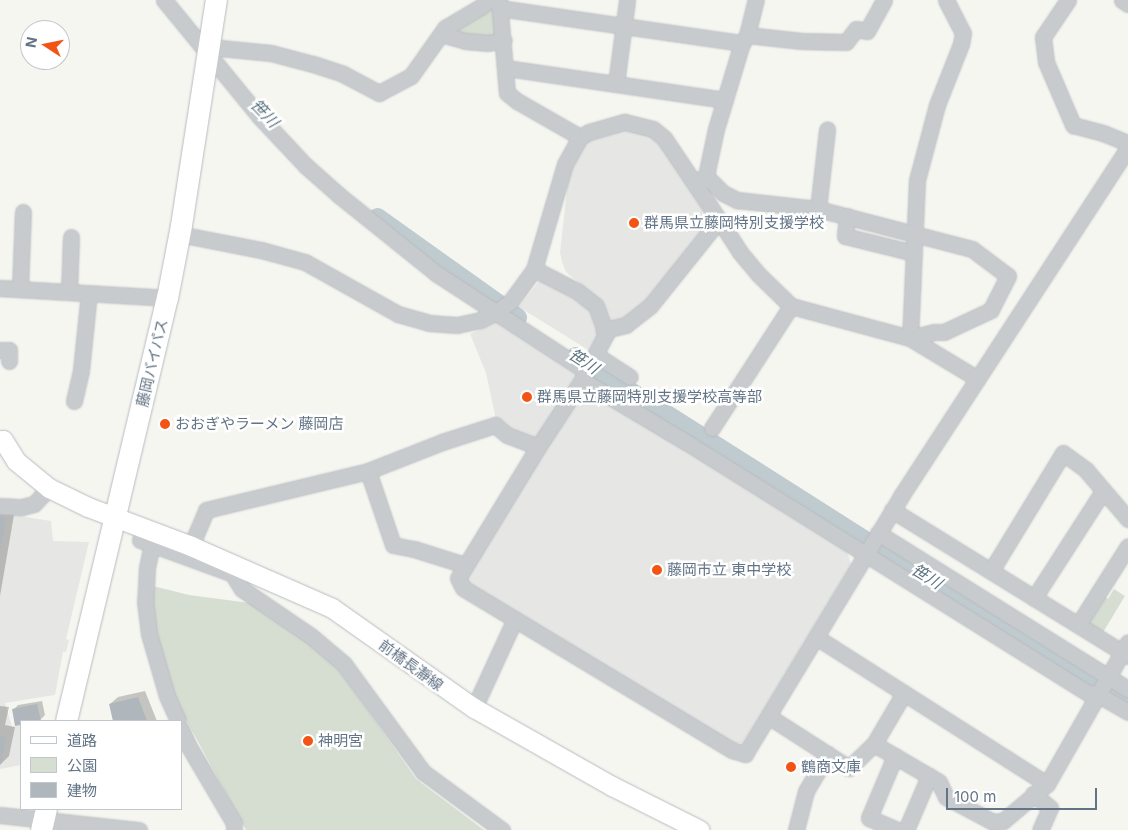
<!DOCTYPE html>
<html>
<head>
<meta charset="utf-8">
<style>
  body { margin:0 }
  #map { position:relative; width:1128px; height:830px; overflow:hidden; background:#f6f6f1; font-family:Inter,"Noto Sans JP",sans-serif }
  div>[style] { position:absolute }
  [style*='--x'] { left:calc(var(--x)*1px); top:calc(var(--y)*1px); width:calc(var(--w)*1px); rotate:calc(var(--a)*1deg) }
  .built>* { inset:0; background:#e6e7e5 }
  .green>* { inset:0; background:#d6ded2 }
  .shadow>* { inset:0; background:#0003 }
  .river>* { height:19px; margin:-9.5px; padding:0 9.5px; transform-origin:9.5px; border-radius:9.5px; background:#c0cbd0 }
  .building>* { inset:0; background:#afb7bc }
  .roads { filter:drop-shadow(0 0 1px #b8bcc0) drop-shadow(0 0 1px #b8bcc0) }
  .minor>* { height:15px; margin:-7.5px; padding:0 7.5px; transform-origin:7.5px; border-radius:7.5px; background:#c8cbce }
  .major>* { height:19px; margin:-9.5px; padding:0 9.5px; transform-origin:9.5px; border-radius:9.5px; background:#fff }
  .highway>* { height:21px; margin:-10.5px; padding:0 10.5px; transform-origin:10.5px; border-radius:10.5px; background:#fff }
  .dots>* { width:14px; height:14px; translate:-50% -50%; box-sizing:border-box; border:2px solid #fff; border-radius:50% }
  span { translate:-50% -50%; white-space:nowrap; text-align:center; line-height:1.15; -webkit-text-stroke:5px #fff; paint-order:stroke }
  .poi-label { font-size:15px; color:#627485 }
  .left { translate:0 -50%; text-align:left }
  .street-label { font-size:15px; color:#627485 }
  .water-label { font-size:16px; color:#5e7783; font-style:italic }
  .legend { position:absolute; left:20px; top:720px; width:162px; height:90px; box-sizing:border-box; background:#fff; border:1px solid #c0c7ce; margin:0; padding:6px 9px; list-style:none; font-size:15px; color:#627485 }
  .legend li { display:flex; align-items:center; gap:10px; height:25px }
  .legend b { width:25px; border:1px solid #c0c7ce }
  .north { position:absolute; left:20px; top:20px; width:50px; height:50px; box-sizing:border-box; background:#fff; border:1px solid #c0c7ce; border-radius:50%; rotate:281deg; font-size:14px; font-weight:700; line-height:20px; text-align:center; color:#627485 }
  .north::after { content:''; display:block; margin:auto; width:18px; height:22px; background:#f25415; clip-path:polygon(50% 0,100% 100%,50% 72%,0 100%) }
  .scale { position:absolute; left:946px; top:788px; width:151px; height:22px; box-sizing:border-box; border:2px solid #627485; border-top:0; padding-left:6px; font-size:15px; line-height:18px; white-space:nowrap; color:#627485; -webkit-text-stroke:4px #fff; paint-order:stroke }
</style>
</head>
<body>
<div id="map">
  <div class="built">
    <i style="clip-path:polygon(626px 125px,658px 139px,706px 214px,703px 232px,648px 302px,626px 318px,608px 322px,596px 297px,566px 272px,562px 262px,560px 252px,569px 172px,587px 136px)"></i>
    <i style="clip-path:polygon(543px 279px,587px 304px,600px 337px,593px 353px,519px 307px,539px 281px)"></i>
    <i style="clip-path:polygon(500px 320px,579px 371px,536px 441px,509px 430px,496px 420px,486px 373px,470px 334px)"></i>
    <i style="clip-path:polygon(589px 388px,847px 551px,851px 564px,742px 743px,729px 743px,466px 583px,463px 576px,580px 389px)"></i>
    <i style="clip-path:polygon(0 513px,51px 521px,53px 541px,89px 542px,66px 639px,69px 640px,66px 652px,63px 652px,55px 695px,5px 703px,12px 727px,21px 725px,21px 765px,0 769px)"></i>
  </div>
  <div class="green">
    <i style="clip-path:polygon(492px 1px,498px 37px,484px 38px,447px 31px)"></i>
    <i style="clip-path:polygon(149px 585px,189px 595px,250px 603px,310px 640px,338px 668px,416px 779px,484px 830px,246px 830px,169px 688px,154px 643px)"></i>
    <i style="clip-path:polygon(1114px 589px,1125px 596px,1102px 634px,1088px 626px,1088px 617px,1102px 595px,1108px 599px)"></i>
  </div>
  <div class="shadow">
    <i style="clip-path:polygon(0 506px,15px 509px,0 596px)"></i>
    <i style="clip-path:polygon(145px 691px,157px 721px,114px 721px,110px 704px,118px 697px)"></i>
    <i style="clip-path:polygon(42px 701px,45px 715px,40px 720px,21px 721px,16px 724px,13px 710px,18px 705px)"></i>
    <i style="clip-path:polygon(0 706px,9px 707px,5px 725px,15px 727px,9px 756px,0 765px)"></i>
  </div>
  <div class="river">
    <i style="--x:377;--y:217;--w:172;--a:35.5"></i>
    <i style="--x:575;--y:356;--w:368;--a:32.4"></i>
    <i style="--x:886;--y:553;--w:283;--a:31.3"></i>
  </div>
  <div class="building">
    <i style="clip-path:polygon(0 517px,6px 518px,1px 548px,0 548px)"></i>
    <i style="clip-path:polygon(138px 697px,147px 721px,113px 721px,109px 704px)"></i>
    <i style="clip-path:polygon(37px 704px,41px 721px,21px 721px,21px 725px,15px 726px,12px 709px)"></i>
    <i style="clip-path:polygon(0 735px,6px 736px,1px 763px,0 763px)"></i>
  </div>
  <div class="roads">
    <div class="minor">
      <i style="--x:164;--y:0;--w:150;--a:50.7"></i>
      <i style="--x:259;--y:116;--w:69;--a:46.8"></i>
      <i style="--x:306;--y:166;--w:45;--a:41.4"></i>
      <i style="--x:340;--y:196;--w:124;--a:38.8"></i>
      <i style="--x:437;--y:274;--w:178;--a:33.1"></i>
      <i style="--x:499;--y:0;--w:93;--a:85.1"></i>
      <i style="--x:507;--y:93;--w:13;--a:39"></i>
      <i style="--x:517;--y:101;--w:73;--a:29.7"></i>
      <i style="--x:580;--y:137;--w:31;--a:119"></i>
      <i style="--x:565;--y:164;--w:109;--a:106.4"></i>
      <i style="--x:534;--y:269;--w:48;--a:27.1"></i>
      <i style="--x:577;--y:291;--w:24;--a:38"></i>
      <i style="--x:596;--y:306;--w:30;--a:70"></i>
      <i style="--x:606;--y:334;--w:52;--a:117.6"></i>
      <i style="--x:582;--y:380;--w:80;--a:123.3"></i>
      <i style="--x:538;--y:447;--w:153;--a:121.4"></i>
      <i style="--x:458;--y:578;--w:11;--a:63"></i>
      <i style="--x:463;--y:588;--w:314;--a:31.1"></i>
      <i style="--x:732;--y:750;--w:14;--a:17"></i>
      <i style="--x:745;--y:754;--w:301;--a:-58.8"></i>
      <i style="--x:901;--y:496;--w:415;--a:-56.9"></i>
      <i style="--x:946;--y:0;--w:37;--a:63"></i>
      <i style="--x:963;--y:33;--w:11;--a:100"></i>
      <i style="--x:961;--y:44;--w:66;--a:111.5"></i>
      <i style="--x:937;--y:105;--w:78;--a:104.9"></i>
      <i style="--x:917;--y:180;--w:158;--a:92.5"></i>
      <i style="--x:910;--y:338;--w:79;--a:31.1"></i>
      <i style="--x:1068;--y:0;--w:45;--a:124"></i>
      <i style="--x:1043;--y:37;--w:25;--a:83"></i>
      <i style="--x:1046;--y:62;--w:69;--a:66.8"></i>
      <i style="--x:1073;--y:125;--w:31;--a:15"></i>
      <i style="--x:1103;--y:133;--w:27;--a:22"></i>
      <i style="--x:1122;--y:0;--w:7;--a:34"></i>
      <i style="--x:499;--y:8;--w:246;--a:8.2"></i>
      <i style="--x:441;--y:34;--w:25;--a:16"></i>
      <i style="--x:465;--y:41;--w:23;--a:5"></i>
      <i style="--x:488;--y:43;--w:16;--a:-11"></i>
      <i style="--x:747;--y:35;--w:55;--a:6.2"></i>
      <i style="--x:802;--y:41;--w:44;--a:1.3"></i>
      <i style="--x:846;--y:42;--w:16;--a:-52"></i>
      <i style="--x:856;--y:29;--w:11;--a:10"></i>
      <i style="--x:867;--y:31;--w:35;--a:-61"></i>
      <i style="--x:210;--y:47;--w:61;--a:5.6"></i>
      <i style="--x:271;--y:53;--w:43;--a:14.7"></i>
      <i style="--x:313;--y:64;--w:32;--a:18"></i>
      <i style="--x:343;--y:74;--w:41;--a:27.8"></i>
      <i style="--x:379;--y:93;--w:36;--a:-28"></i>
      <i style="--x:411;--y:76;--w:59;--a:-54.7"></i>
      <i style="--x:445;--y:28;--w:43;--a:-30.7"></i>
      <i style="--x:482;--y:6;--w:8;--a:-45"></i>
      <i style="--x:506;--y:68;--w:221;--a:8.3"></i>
      <i style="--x:616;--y:84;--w:85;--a:-82.5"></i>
      <i style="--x:580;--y:137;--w:10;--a:-29"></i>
      <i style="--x:589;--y:132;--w:37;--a:-16"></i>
      <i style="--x:625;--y:122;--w:29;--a:14"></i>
      <i style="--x:653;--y:129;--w:14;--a:39"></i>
      <i style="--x:664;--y:138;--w:99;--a:56.1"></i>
      <i style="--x:719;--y:220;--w:110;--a:128.7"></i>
      <i style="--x:650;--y:306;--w:31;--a:142"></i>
      <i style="--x:626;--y:325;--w:23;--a:167"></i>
      <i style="--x:706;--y:176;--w:24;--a:45"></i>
      <i style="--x:723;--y:193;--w:16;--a:27"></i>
      <i style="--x:737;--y:200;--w:81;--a:6.3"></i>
      <i style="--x:818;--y:209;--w:159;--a:14.6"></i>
      <i style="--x:972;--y:249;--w:45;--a:36.9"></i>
      <i style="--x:1008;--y:276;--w:38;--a:117"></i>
      <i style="--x:991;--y:310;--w:52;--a:154.9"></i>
      <i style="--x:944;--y:332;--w:10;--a:180"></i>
      <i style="--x:934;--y:332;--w:25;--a:166"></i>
      <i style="--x:910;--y:338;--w:123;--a:-164.9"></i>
      <i style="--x:791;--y:306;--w:45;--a:-135.9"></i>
      <i style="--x:759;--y:275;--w:30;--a:-130"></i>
      <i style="--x:740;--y:252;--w:38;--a:-123"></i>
      <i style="--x:698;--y:181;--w:9;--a:-32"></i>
      <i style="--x:706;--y:176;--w:48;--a:-78"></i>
      <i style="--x:716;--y:129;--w:90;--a:-73.2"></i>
      <i style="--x:742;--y:43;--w:9;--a:-58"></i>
      <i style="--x:747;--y:35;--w:36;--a:-76"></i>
      <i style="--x:818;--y:209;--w:80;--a:-83.5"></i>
      <i style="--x:847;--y:216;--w:20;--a:96"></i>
      <i style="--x:845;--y:236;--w:71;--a:13.8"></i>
      <i style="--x:179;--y:234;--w:84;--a:11"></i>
      <i style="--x:261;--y:250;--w:46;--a:15.3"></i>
      <i style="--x:305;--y:262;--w:107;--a:29.2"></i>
      <i style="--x:398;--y:314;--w:32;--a:16"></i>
      <i style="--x:429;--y:323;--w:28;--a:4"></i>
      <i style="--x:457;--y:325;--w:24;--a:-12"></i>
      <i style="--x:480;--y:320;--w:17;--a:-25"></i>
      <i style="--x:495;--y:313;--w:20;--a:-37"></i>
      <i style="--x:511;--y:301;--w:39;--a:-54"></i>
      <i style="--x:0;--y:288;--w:167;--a:3.4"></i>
      <i style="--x:20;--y:289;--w:77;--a:-87.8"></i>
      <i style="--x:69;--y:292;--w:55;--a:-87.9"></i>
      <i style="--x:0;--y:350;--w:9;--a:0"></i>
      <i style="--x:9;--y:350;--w:11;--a:90"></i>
      <i style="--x:596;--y:355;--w:40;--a:32.9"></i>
      <i style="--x:582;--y:380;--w:121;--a:30.8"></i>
      <i style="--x:686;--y:442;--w:474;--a:32"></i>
      <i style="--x:1088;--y:693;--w:9;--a:6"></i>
      <i style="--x:1097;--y:694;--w:36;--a:30"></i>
      <i style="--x:74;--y:401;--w:32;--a:-77"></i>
      <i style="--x:81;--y:370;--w:77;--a:-84.1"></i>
      <i style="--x:712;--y:428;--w:145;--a:-57.1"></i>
      <i style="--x:368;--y:471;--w:78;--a:71.3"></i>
      <i style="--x:393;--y:545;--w:21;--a:11"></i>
      <i style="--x:414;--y:549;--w:53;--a:17.4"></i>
      <i style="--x:0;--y:506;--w:22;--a:3"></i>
      <i style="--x:22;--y:507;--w:12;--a:-14"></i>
      <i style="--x:34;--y:504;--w:22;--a:-47"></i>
      <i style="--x:892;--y:510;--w:278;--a:31.7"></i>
      <i style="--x:878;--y:533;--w:295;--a:32"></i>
      <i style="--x:140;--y:540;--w:102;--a:20"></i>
      <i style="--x:152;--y:544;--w:25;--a:102"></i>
      <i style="--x:147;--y:568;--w:33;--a:93"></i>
      <i style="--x:145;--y:601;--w:33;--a:83"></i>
      <i style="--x:149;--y:634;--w:65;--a:73.8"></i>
      <i style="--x:167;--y:696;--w:27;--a:66"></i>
      <i style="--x:191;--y:546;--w:39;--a:-67"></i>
      <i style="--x:206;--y:510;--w:167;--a:-13.5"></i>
      <i style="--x:368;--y:471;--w:79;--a:-21.4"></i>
      <i style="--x:442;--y:442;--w:56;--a:-17.8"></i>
      <i style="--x:495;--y:425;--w:16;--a:40"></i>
      <i style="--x:507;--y:435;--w:33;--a:21"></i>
      <i style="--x:237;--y:566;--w:12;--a:99"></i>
      <i style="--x:235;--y:578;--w:13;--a:58"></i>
      <i style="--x:242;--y:589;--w:83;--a:34.3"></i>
      <i style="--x:311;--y:636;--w:43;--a:40.3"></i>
      <i style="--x:344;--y:664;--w:134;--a:53.8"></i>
      <i style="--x:423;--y:772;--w:98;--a:36.3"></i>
      <i style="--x:991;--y:571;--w:138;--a:-58.6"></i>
      <i style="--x:1063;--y:453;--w:29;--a:36"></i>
      <i style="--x:1086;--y:470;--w:65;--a:49.4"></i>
      <i style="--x:1034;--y:598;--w:127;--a:-57.2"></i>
      <i style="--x:1078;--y:625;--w:93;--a:-57.7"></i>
      <i style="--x:816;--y:637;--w:274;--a:32.5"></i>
      <i style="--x:474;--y:708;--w:98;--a:-65.3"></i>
      <i style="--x:768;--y:716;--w:96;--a:32.7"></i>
      <i style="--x:849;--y:768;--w:35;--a:-44"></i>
      <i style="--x:874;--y:744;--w:75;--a:30.3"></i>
      <i style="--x:939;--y:782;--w:17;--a:65"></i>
      <i style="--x:946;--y:797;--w:53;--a:28"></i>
      <i style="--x:993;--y:822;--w:10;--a:-6"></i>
      <i style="--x:1003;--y:821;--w:57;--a:-40.1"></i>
      <i style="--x:1047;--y:784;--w:163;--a:-60.3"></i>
      <i style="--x:181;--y:729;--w:17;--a:66"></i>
      <i style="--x:188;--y:745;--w:91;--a:59.5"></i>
      <i style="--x:234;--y:823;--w:7;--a:90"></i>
      <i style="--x:874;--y:744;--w:59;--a:-59.5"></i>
      <i style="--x:895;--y:756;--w:67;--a:112.8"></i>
      <i style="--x:869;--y:818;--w:30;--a:23"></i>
      <i style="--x:1033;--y:794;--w:22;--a:39"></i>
      <i style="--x:1050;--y:808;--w:24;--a:114"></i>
      <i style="--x:0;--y:815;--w:140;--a:6.2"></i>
      <i style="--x:796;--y:830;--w:40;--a:-75.6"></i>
      <i style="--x:806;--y:791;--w:43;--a:-59.3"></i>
      <i style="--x:906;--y:830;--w:59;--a:-66.9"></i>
    </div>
    <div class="major">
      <i style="--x:0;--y:441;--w:3;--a:-18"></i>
      <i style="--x:3;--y:440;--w:25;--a:58"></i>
      <i style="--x:16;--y:461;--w:43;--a:39.3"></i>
      <i style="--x:49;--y:488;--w:43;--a:26"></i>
      <i style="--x:88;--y:507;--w:110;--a:20.7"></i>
      <i style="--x:191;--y:546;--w:154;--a:23.7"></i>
      <i style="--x:332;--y:608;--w:174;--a:35.2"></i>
      <i style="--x:474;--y:708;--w:159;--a:29.5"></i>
      <i style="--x:612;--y:786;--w:98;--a:26.6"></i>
    </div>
    <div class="highway">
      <i style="--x:66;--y:721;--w:435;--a:-76.6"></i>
      <i style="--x:167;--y:298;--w:74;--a:-79.1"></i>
      <i style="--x:181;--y:225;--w:228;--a:-81.2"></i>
      <i style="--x:41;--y:830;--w:22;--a:-77"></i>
    </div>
  </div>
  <div class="dots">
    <i style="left:634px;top:223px;background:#f25415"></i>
    <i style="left:527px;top:397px;background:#f25415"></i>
    <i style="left:165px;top:424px;background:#f25415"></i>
    <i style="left:657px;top:570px;background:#f25415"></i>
    <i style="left:308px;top:741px;background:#f25415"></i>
    <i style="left:791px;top:767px;background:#f25415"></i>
  </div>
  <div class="poi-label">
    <span class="left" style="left:644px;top:223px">群馬県立藤岡特別支援学校</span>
    <span class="left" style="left:537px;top:397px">群馬県立藤岡特別支援学校高等部</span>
    <span class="left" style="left:175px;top:424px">おおぎやラーメン 藤岡店</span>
    <span class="left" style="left:667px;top:570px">藤岡市立 東中学校</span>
    <span class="left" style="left:318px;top:741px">神明宮</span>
    <span class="left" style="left:801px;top:767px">鶴商文庫</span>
  </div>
  <div class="street-label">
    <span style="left:152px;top:363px;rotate:-77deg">藤岡バイパス</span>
    <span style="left:411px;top:665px;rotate:36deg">前橋長瀞線</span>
  </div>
  <div class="water-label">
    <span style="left:265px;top:113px;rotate:46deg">笹川</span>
    <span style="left:584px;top:361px;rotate:33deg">笹川</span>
    <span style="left:927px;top:576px;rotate:32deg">笹川</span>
  </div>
  <ul class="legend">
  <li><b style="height:6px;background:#fff"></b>道路</li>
  <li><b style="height:14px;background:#d6ded2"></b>公園</li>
  <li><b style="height:14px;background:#afb7bc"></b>建物</li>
  </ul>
  <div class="north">N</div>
  <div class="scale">100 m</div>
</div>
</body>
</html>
